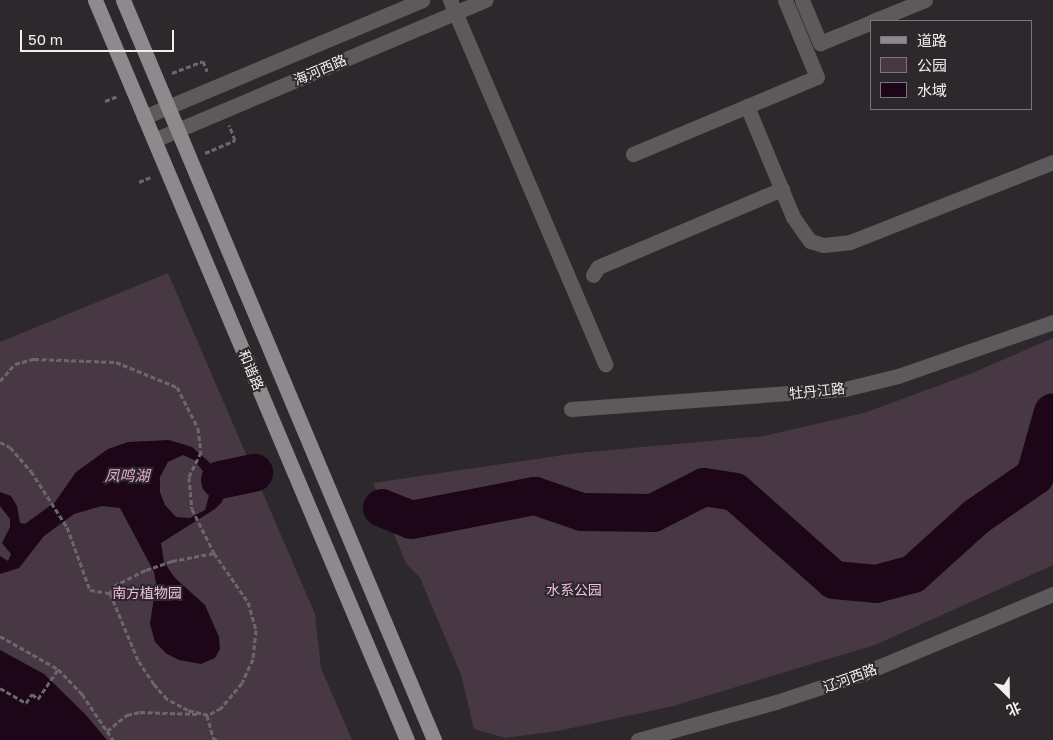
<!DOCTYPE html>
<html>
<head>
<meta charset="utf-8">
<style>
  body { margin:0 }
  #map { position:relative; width:1053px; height:740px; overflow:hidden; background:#2d282c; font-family:"Golos Text","Noto Sans SC",sans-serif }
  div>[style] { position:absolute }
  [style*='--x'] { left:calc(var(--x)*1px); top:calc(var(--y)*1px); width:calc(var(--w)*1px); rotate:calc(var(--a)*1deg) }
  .green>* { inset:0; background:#483844 }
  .water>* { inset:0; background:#1c0618 }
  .river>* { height:38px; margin:-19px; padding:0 19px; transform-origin:19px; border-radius:19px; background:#1c0618 }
  .path>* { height:3px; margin-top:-1.5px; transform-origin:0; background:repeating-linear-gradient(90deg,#6b676a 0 5px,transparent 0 7.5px) }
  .minor>* { height:15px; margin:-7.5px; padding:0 7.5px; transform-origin:7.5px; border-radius:7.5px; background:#5d5a5c }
  .major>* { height:15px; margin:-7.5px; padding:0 7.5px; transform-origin:7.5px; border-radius:7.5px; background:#8f898d }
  span { translate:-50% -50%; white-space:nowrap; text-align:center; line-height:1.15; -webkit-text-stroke:4px #2d282c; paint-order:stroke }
  .street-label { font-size:14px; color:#f1eef0 }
  .park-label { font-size:14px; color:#f4bee6 }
  .water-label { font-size:15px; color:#e2add4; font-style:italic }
  .legend { position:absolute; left:870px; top:20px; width:162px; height:90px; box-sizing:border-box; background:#2d282c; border:1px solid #7b777a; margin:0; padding:6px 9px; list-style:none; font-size:15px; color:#f1eef0 }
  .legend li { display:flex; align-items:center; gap:10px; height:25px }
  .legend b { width:25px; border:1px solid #7b777a }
  .north { position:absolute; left:983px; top:670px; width:50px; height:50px; -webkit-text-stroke:4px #2d282c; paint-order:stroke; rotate:157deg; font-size:14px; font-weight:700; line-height:20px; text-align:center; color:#f1eef0 }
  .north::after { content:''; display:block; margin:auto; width:18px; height:22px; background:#f1eef0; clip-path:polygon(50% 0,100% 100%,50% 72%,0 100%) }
  .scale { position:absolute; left:20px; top:30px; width:154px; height:22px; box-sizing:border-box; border:2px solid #f1eef0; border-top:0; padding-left:6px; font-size:15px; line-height:18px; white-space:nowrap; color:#f1eef0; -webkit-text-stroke:4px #2d282c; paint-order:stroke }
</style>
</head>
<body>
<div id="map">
  <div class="green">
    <i style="clip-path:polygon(168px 273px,315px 614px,321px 668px,352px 740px,0 740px,0 342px)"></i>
    <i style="clip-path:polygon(1053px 338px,1053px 565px,875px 645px,673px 706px,558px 731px,505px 738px,474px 729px,461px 675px,420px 578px,406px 563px,373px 483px,577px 453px,764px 436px,864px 413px,970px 374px)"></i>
  </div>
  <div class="water">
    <i style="clip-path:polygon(evenodd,169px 440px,192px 447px,209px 462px,225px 492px,222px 502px,215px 509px,161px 543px,164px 562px,175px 578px,205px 605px,219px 637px,220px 649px,215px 658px,201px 664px,179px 660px,167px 654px,155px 642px,150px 624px,156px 584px,154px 572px,120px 508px,102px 506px,74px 514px,44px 536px,19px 568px,0 574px,0 556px,8px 561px,11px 554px,2px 543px,10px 527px,10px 519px,0 506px,0 492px,11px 496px,17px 506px,20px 523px,25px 524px,55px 502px,76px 472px,108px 449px,128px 442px,169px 440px,183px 455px,194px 460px,206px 475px,210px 492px,205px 510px,190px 518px,176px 517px,165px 505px,160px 492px,160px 477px,168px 462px,183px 455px)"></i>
    <i style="clip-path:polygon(0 650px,44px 674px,85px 714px,107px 740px,0 740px)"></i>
  </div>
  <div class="river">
    <i style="--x:220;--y:480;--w:35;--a:-12"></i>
    <i style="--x:382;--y:508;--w:31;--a:22"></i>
    <i style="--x:411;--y:520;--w:126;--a:-11"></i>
    <i style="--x:535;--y:496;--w:50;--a:18.8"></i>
    <i style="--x:582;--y:512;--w:71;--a:0.8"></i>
    <i style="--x:653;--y:513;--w:57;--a:-27"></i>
    <i style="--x:704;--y:487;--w:31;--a:9"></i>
    <i style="--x:735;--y:492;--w:132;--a:41.6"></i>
    <i style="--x:834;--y:580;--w:42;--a:5.4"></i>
    <i style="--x:876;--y:584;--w:38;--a:-15"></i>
    <i style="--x:913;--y:574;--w:85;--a:-42.1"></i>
    <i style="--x:976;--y:517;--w:72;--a:-34.8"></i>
    <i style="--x:1035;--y:476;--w:66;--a:-74.3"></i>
  </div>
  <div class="path">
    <i style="--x:172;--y:73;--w:33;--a:-21"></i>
    <i style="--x:203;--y:61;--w:11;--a:68"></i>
    <i style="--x:105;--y:101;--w:14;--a:-21"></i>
    <i style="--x:205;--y:153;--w:33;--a:-23"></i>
    <i style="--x:235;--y:140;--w:16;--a:-112"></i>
    <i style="--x:139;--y:182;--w:13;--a:-23"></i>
    <i style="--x:0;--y:381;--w:23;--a:-49"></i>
    <i style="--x:15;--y:364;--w:20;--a:-15"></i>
    <i style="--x:34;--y:359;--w:82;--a:2.1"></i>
    <i style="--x:116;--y:362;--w:66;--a:22.3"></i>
    <i style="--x:177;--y:387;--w:46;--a:62.9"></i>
    <i style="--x:198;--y:428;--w:24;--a:83"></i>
    <i style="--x:201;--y:452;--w:28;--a:116"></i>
    <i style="--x:189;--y:477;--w:32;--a:85"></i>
    <i style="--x:192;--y:509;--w:49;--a:63.4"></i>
    <i style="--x:0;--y:442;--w:11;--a:27"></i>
    <i style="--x:10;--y:447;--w:32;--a:49"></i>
    <i style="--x:31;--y:471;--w:67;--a:57.3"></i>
    <i style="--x:67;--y:527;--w:67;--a:69.9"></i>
    <i style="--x:90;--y:590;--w:20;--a:9"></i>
    <i style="--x:214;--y:553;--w:60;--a:55.2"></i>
    <i style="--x:248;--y:602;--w:29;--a:74"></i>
    <i style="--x:256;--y:630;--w:29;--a:96"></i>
    <i style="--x:253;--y:659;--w:26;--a:115"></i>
    <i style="--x:242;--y:683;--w:33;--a:130"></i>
    <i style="--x:221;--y:708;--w:15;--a:152"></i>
    <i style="--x:208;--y:715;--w:21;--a:-166"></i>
    <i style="--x:188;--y:710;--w:24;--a:-152"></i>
    <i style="--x:167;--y:699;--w:20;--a:-131"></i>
    <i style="--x:154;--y:684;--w:29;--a:-124"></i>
    <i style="--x:138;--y:660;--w:73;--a:-112.7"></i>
    <i style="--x:110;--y:593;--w:8;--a:-60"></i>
    <i style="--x:114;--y:586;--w:36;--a:-27"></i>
    <i style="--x:146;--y:570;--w:28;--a:-19"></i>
    <i style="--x:172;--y:561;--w:43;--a:-10.8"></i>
    <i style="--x:0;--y:636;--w:67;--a:29.6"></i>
    <i style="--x:58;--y:669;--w:35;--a:46"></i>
    <i style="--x:82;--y:694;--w:45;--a:56"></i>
    <i style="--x:107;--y:731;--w:26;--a:-39"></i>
    <i style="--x:127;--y:715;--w:13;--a:-13"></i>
    <i style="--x:140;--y:712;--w:58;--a:2"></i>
    <i style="--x:0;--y:688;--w:30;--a:30"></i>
    <i style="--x:26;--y:703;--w:11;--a:-56"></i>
    <i style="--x:32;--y:694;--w:8;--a:40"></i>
    <i style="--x:38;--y:699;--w:36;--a:-56"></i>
    <i style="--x:207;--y:715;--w:24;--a:75"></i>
    <i style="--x:213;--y:738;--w:4;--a:27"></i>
    <i style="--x:107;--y:731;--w:11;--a:56"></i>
  </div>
  <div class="minor">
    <i style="--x:450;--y:0;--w:396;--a:66.9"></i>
    <i style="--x:802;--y:0;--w:47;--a:67.3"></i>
    <i style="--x:820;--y:43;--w:56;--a:-22"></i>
    <i style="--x:873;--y:21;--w:56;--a:-22"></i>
    <i style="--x:747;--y:106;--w:120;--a:67.5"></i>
    <i style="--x:793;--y:217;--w:29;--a:55"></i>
    <i style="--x:810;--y:241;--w:14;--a:17"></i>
    <i style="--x:823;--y:245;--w:27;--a:-6"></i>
    <i style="--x:850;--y:242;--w:218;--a:-21.5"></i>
    <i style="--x:144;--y:117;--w:302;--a:-22.8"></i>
    <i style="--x:154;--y:140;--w:360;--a:-22.9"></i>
    <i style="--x:633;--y:154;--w:199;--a:-22.7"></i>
    <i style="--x:817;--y:77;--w:83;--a:-112.6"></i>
    <i style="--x:593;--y:275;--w:9;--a:-58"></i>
    <i style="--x:598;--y:267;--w:200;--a:-23"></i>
    <i style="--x:571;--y:409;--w:275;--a:-4.2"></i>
    <i style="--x:845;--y:389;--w:55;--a:-13.8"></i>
    <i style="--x:898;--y:376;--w:164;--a:-19.2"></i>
    <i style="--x:638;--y:740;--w:143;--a:-15.4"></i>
    <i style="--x:776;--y:702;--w:93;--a:-18.2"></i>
    <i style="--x:864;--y:673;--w:205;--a:-22.7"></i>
  </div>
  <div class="major">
    <i style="--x:95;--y:0;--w:803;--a:67.14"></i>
    <i style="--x:123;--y:0;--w:803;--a:67.2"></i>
  </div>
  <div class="street-label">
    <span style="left:320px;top:70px;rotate:-23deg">海河西路</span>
    <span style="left:251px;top:370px;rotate:67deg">和谐路</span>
    <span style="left:817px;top:391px;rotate:-6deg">牡丹江路</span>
    <span style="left:850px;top:678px;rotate:-20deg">辽河西路</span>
  </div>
  <div class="park-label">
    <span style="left:574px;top:590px">水系公园</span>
    <span style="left:147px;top:593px">南方植物园</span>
  </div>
  <div class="water-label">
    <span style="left:127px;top:476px">凤鸣湖</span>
  </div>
  <ul class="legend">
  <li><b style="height:6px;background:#8f898d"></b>道路</li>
  <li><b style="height:14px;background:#483844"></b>公园</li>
  <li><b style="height:14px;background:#1c0618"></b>水域</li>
  </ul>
  <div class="north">北</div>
  <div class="scale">50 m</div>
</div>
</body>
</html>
